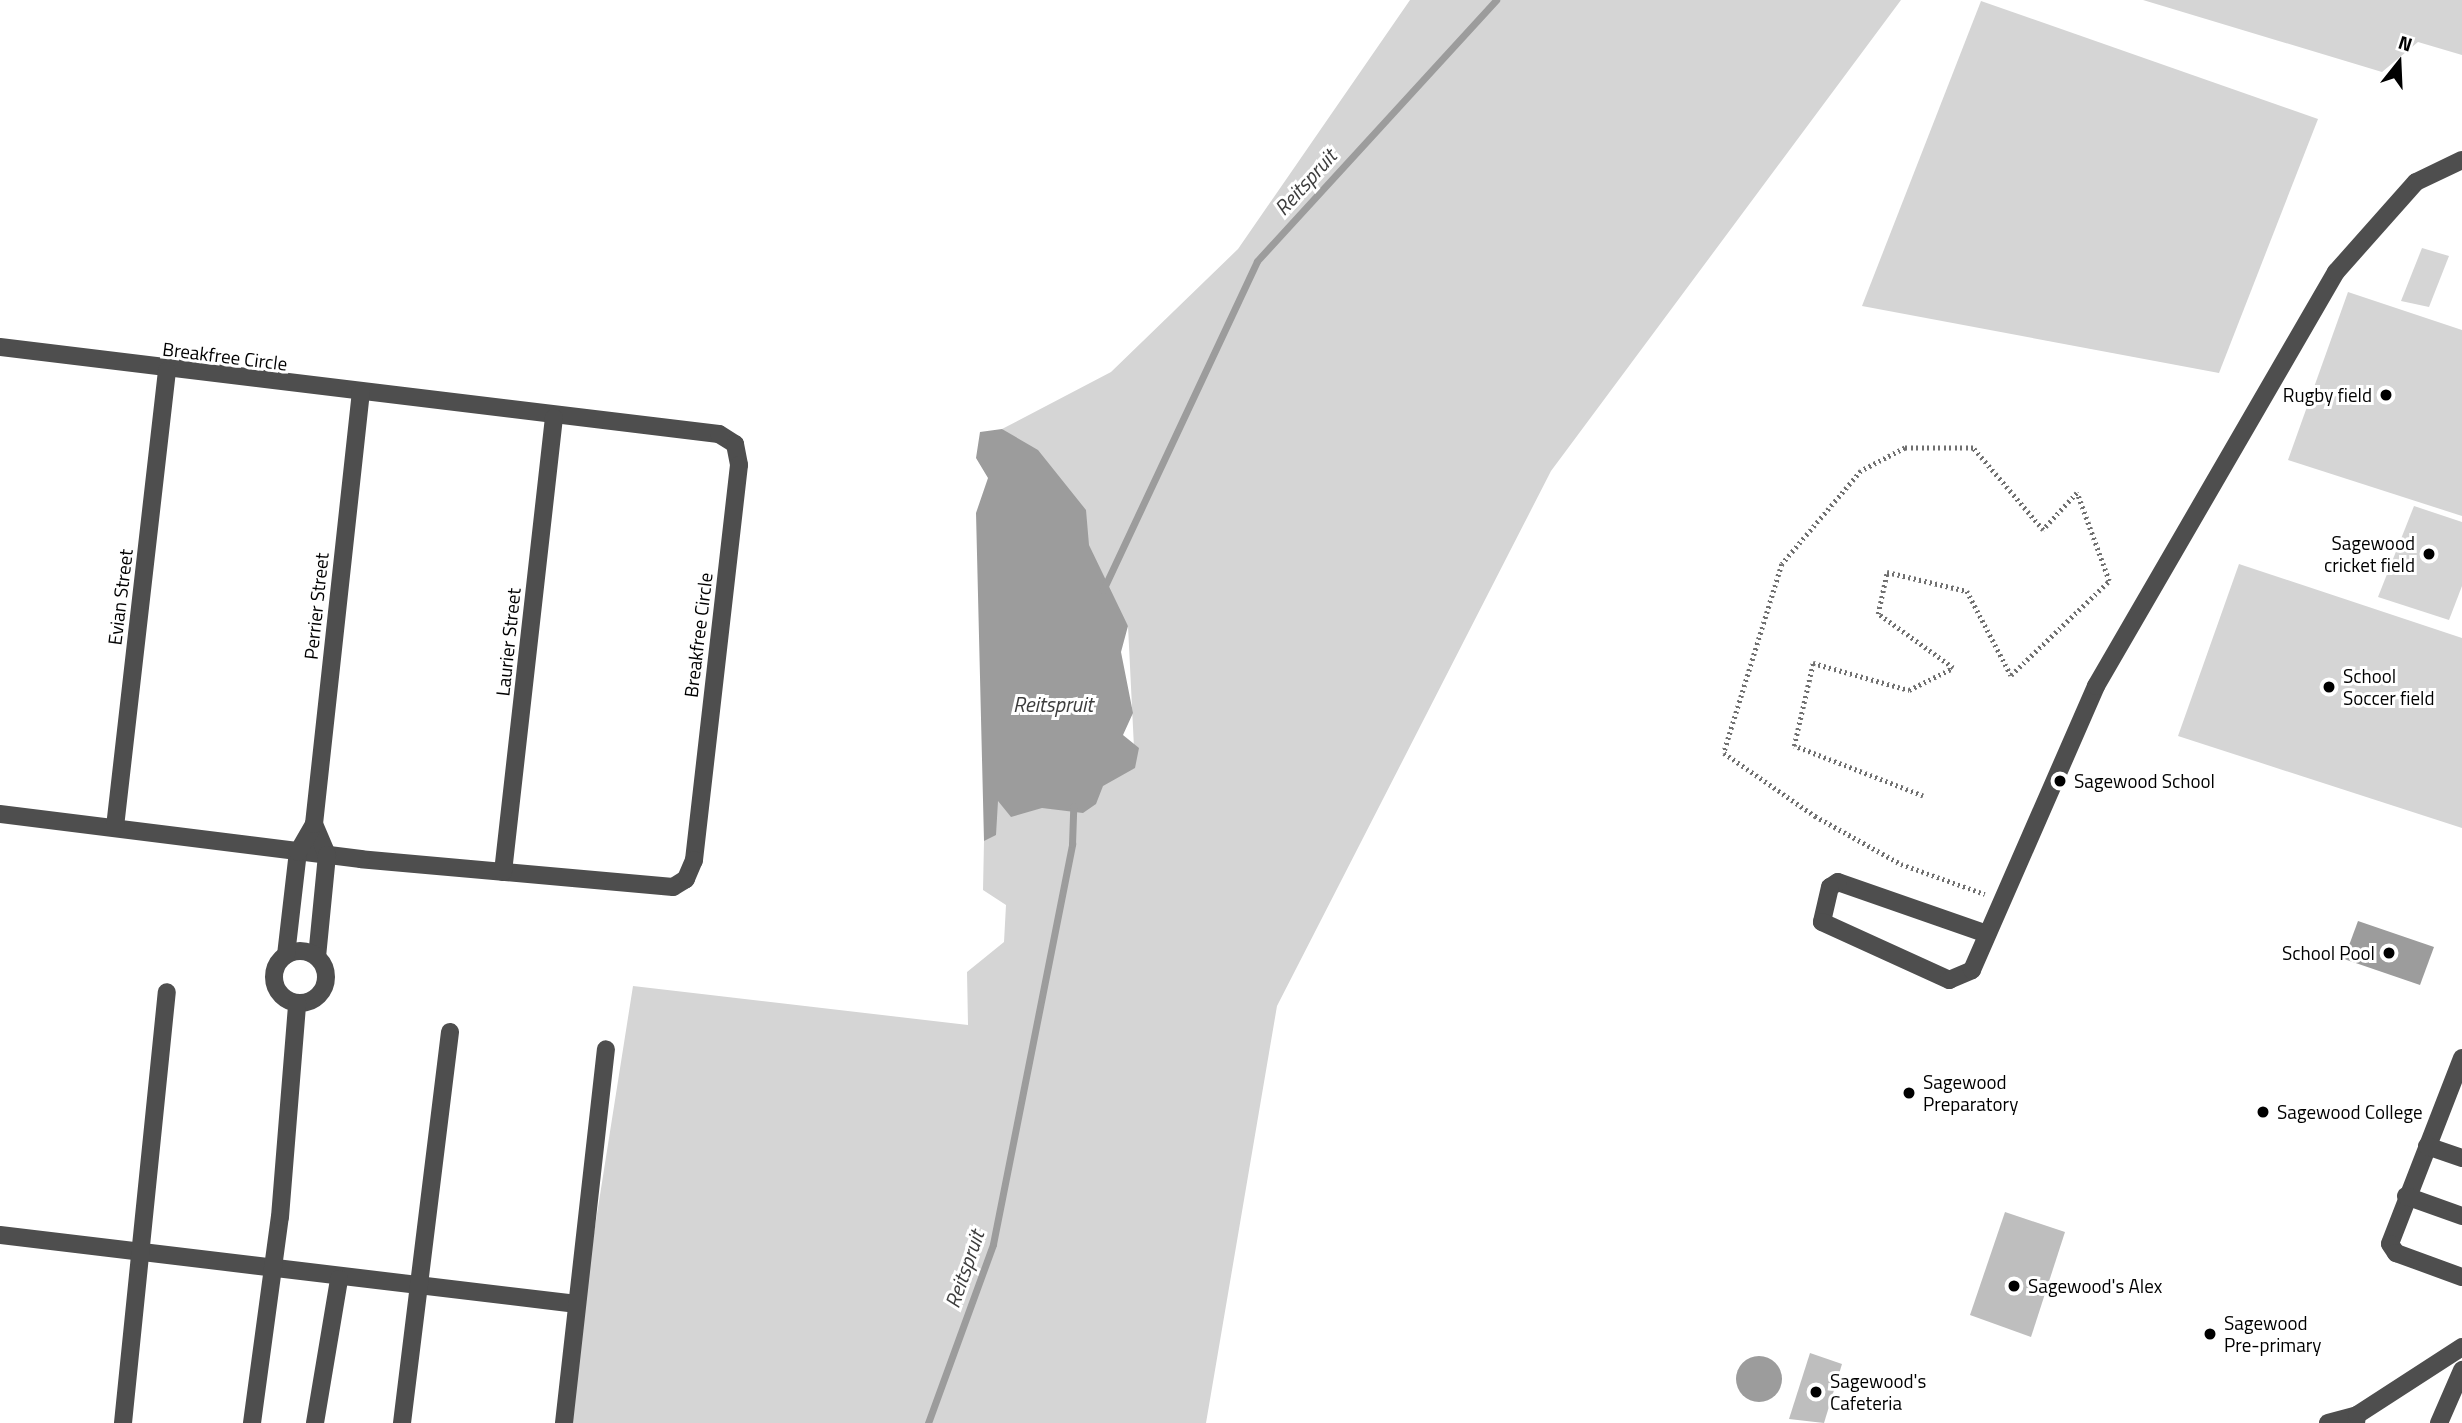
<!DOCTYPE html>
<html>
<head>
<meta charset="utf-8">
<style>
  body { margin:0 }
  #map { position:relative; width:2462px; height:1423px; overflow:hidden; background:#fff; font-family:"Titillium Web",sans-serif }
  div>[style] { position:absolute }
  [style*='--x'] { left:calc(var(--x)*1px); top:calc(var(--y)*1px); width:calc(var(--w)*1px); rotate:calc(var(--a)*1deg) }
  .green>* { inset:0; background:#d5d5d5 }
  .water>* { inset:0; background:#9c9c9c }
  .round { border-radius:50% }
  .stream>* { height:7px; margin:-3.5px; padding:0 3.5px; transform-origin:3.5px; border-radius:3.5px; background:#9c9c9c }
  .building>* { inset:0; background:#bebebe }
  .path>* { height:4.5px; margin-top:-2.25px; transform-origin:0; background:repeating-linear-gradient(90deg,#707070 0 2px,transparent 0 5.5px) }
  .minor>* { height:18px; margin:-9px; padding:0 9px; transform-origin:9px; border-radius:9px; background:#4e4e4e }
  .minor>.ring { margin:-9px; padding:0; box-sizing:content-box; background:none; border:18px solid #4e4e4e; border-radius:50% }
  .dots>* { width:19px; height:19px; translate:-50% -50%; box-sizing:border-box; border:4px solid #fff; border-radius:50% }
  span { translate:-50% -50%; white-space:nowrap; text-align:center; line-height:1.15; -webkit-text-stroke:6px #fff; paint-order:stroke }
  .street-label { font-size:19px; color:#000 }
  .poi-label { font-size:19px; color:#000 }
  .right { translate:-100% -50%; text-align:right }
  .left { translate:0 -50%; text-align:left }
  .water-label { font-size:21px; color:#3d3d3d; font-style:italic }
  .north { position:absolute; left:2364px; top:28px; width:70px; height:70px; -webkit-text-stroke:5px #fff; paint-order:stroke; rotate:18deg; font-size:19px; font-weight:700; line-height:28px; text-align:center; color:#000 }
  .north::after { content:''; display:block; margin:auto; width:24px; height:32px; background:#000; clip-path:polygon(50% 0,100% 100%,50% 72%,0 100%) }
</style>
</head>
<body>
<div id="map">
  <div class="green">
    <i style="clip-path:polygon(1410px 0,1901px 0,1551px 471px,1277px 1006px,1206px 1423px,564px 1423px,633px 986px,968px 1025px,967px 972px,1004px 942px,1006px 905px,983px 890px,984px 841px,998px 800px,1135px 768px,1128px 626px,1002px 429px,1111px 372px,1238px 249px)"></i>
    <i style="clip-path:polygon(2143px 0,2462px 0,2462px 55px,2418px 42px,2382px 72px)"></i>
    <i style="clip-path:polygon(1981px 1px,2318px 119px,2219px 373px,1862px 306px)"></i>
    <i style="clip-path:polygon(2422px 248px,2449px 256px,2429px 307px,2401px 301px)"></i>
    <i style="clip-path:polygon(2348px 292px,2462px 330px,2462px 516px,2288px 460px)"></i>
    <i style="clip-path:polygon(2414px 506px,2462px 522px,2462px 586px,2449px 620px,2378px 597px)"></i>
    <i style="clip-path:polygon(2239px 564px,2462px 638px,2462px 828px,2178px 736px)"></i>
  </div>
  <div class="water">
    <i style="clip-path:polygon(1002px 429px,1038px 450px,1086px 510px,1089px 545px,1128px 626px,1121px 652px,1133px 713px,1123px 735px,1139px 748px,1135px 768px,1103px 786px,1096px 804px,1083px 813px,1042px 808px,1011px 817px,998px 801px,996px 835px,984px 841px,976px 513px,988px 478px,976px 458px,980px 432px)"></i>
    <i style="clip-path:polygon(2358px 921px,2434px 947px,2420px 985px,2344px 959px)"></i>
    <i class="round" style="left:1736px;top:1356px;width:46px;height:46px"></i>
  </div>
  <div class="stream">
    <i style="--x:1103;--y:590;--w:363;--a:-64.9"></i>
    <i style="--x:1257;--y:261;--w:354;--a:-47.5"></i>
    <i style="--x:928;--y:1423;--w:190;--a:-70"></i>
    <i style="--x:993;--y:1244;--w:408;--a:-78.8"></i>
    <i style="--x:1072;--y:844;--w:38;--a:-88"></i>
  </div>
  <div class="building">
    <i style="clip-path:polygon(2005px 1212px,2065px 1232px,2031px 1337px,1970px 1315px)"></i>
    <i style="clip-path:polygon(1810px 1353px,1842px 1364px,1824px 1423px,1789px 1419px)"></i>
  </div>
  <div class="path">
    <i style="--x:1923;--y:796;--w:138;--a:-158.8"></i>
    <i style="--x:1794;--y:746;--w:85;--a:-77.1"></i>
    <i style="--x:1813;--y:663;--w:100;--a:15.7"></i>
    <i style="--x:1909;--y:690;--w:49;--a:-26.6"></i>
    <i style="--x:1953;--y:668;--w:92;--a:-144.2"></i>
    <i style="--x:1878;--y:614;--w:43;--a:-77.9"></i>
    <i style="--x:1887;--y:572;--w:82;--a:13.4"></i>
    <i style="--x:1967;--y:591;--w:95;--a:62.4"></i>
    <i style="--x:2011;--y:675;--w:136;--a:-43.8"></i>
    <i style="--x:2109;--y:581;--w:94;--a:-110"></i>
    <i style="--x:2077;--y:493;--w:50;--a:132.6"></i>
    <i style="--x:2043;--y:530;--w:108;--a:-130.5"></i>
    <i style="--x:1973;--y:448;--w:68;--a:180"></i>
    <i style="--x:1905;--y:448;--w:50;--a:152.4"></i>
    <i style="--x:1861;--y:471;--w:122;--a:130.3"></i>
    <i style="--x:1782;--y:564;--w:198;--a:107.1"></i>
    <i style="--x:1724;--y:753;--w:111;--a:34.7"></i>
    <i style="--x:1815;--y:816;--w:98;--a:29.2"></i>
    <i style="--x:1901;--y:864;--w:89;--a:19.7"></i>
  </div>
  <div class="minor">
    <i style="--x:0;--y:347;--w:724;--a:6.9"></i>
    <i style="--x:719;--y:434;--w:19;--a:32"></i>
    <i style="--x:735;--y:444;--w:21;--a:79"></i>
    <i style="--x:739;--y:465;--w:398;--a:96.5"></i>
    <i style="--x:694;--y:860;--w:21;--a:113"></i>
    <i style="--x:686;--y:879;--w:15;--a:148"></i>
    <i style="--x:673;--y:887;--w:313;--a:-174.9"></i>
    <i style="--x:361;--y:859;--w:364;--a:-172.9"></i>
    <i style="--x:314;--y:824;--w:34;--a:67"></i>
    <i style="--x:327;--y:855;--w:102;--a:95.6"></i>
    <i style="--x:115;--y:827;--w:459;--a:-83.5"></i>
    <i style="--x:503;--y:872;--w:457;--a:-83.6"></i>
    <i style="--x:1987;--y:934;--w:158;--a:-160.8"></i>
    <i style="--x:1838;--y:882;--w:9;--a:148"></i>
    <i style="--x:1830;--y:887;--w:36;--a:103"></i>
    <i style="--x:1822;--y:922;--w:140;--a:24.5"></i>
    <i style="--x:1949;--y:980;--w:25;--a:-23"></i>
    <i style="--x:1972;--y:970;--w:310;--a:-66.4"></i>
    <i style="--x:2096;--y:686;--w:479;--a:-59.9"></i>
    <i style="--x:2336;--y:272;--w:120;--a:-48.4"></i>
    <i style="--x:2416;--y:182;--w:51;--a:-25.6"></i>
    <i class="ring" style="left:274px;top:951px;width:34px;height:34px"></i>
    <i style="--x:286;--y:955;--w:104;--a:-83.4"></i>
    <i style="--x:298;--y:852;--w:32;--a:-60"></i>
    <i style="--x:314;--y:824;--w:434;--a:-83.8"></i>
    <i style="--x:2462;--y:1058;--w:199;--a:111.2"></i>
    <i style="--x:2390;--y:1244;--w:11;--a:56"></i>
    <i style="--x:2396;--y:1253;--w:70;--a:20"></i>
    <i style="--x:2427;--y:1146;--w:37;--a:19"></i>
    <i style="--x:2406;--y:1196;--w:59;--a:19.7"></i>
    <i style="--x:0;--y:1235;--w:581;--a:6.82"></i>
    <i style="--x:123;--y:1423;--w:433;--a:-84.2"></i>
    <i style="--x:252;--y:1423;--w:208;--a:-82.3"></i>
    <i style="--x:280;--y:1217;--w:214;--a:-85.4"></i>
    <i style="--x:315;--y:1423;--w:146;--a:-80.5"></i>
    <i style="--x:402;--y:1423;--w:394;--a:-83"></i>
    <i style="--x:564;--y:1423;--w:376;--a:-83.6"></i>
    <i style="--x:2328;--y:1423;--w:30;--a:-15"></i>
    <i style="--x:2356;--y:1423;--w:8;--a:-83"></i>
    <i style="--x:2357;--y:1415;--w:125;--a:-32.9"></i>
    <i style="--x:2439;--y:1423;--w:58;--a:-66.5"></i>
  </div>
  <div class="dots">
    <i style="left:2386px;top:395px;background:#000"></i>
    <i style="left:2429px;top:554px;background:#000"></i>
    <i style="left:2329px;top:687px;background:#000"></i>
    <i style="left:2060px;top:781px;background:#000"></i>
    <i style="left:2389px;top:953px;background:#000"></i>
    <i style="left:1909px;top:1093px;background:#000"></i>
    <i style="left:2263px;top:1112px;background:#000"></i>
    <i style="left:2014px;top:1286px;background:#000"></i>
    <i style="left:2210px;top:1334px;background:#000"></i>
    <i style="left:1816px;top:1392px;background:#000"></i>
  </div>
  <div class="street-label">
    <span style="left:225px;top:356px;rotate:7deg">Breakfree Circle</span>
    <span style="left:120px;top:597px;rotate:-83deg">Evian Street</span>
    <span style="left:316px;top:606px;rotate:-84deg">Perrier Street</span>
    <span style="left:698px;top:635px;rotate:-83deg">Breakfree Circle</span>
    <span style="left:508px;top:642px;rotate:-84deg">Laurier Street</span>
  </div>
  <div class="poi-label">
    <span class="right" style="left:2372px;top:395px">Rugby field</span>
    <span class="right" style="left:2415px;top:554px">Sagewood<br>cricket field</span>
    <span class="left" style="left:2343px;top:687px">School<br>Soccer field</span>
    <span class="left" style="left:2074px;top:781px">Sagewood School</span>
    <span class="right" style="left:2375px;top:953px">School Pool</span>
    <span class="left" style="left:1923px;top:1093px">Sagewood<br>Preparatory</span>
    <span class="left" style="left:2277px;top:1112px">Sagewood College</span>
    <span class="left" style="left:2028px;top:1286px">Sagewood's Alex</span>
    <span class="left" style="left:2224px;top:1334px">Sagewood<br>Pre-primary</span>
    <span class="left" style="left:1830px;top:1392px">Sagewood's<br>Cafeteria</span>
  </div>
  <div class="water-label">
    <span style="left:1305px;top:182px;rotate:-48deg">Reitspruit</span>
    <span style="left:1053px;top:704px">Reitspruit</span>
    <span style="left:964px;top:1269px;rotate:-71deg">Reitspruit</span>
  </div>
  <div class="north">N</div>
</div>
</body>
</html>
